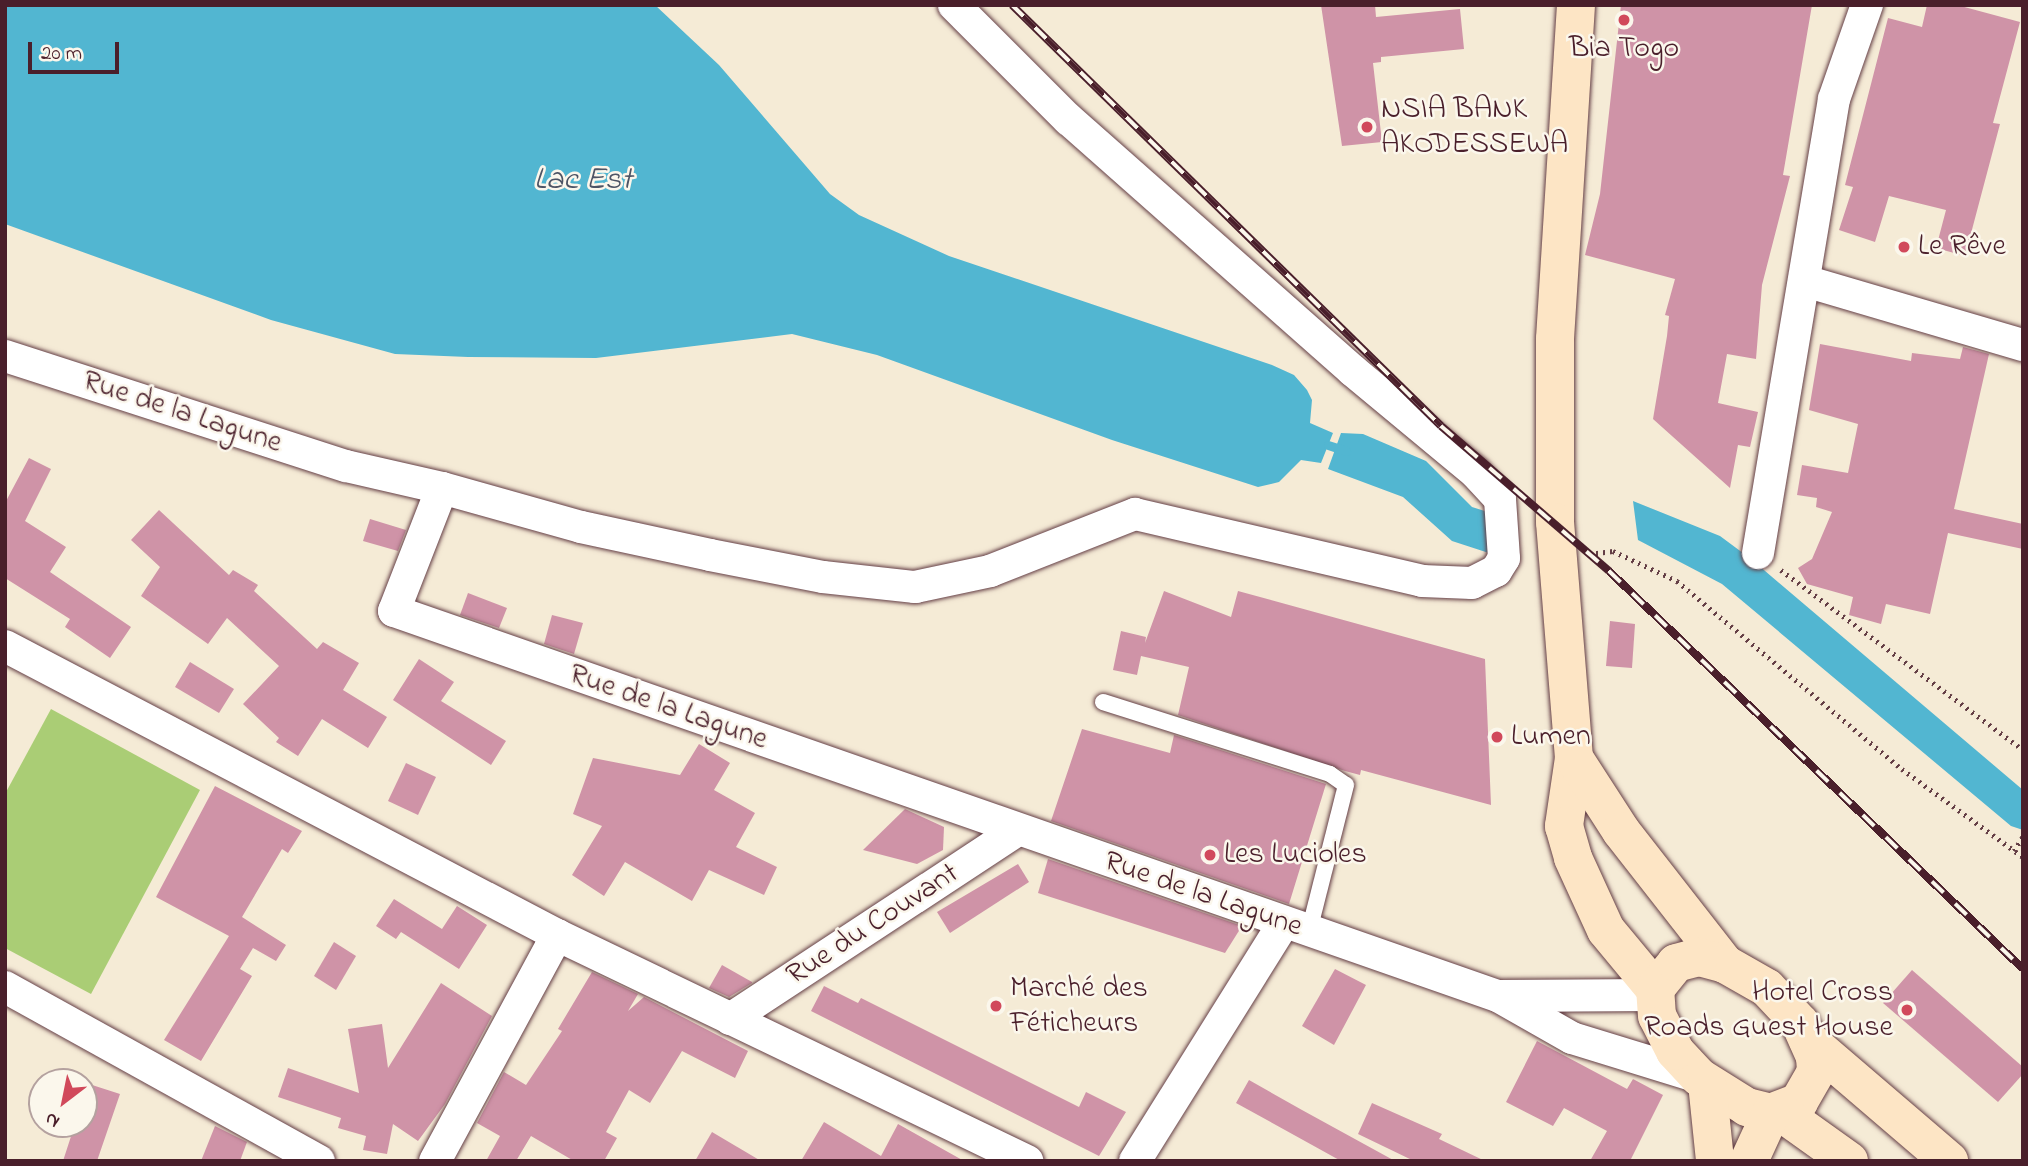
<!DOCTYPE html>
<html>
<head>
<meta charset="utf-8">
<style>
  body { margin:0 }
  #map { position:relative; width:2028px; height:1166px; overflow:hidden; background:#f5ebd6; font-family:"Indie Flower",sans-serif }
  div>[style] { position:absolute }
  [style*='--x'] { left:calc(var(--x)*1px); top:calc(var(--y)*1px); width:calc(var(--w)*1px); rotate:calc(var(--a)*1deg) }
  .green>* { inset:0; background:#aacd75 }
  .water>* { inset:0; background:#52b6d1 }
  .stream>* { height:9px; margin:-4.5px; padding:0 4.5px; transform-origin:4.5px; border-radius:4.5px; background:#52b6d1 }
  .building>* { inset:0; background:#cf93a7 }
  .path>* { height:4.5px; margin-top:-2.25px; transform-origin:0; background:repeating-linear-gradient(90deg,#643e45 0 2px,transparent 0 7px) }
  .roads { filter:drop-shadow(0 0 2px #643e45) drop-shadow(0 0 2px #643e45) }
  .lane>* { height:16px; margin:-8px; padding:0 8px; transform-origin:8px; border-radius:8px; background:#fff }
  .street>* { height:32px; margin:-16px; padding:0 16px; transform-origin:16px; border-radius:16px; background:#fff }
  .secondary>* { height:38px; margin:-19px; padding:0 19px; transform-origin:19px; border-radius:19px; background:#fde5c5 }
  .rail>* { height:8px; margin-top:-4px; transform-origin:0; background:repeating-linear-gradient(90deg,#fbf7ec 0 16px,#4a1f2b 0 32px); box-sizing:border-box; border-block:2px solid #4a1f2b }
  .dots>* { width:19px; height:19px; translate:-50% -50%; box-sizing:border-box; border:4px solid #fbf7ec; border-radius:50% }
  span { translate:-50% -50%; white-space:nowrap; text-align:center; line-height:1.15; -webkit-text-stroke:5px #fbf7ec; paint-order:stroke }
  .poi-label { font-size:30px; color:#4a1f2b }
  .left { translate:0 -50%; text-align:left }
  .right { translate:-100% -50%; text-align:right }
  .street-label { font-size:30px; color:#4a1f2b }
  .water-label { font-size:32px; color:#4d5465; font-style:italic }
  .frame { position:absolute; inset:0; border:7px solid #4a1f2b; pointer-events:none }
  .north { position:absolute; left:28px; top:1068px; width:70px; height:70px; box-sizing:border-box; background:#fbf7ec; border:2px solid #b4a19f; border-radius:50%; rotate:212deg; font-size:19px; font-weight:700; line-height:28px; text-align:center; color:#4a1f2b }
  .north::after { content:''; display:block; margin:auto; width:24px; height:32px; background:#d1495b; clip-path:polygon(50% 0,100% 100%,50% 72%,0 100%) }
  .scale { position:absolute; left:28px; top:42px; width:91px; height:32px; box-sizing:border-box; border:4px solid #4a1f2b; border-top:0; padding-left:9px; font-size:21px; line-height:24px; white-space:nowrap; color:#4a1f2b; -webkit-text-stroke:5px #fbf7ec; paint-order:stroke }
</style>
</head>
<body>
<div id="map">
  <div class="green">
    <i style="clip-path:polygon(51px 709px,200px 790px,91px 994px,5px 948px,5px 794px)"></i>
  </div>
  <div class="water">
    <i style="clip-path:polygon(5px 5px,655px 5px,719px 65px,830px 194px,859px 215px,949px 256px,1272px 365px,1294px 375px,1307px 390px,1312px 400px,1310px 423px,1333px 433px,1321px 463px,1301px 460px,1279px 482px,1258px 487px,1112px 440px,877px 355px,792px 334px,596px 358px,468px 357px,395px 354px,271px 320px,5px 224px)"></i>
    <i style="clip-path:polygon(1341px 433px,1363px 434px,1426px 461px,1472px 507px,1491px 513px,1495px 555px,1452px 541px,1403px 497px,1328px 469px)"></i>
    <i style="clip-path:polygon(1633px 501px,1720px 536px,1751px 559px,2023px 790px,2023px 830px,2011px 826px,1722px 584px,1638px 540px)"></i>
  </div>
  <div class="stream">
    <i style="--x:1328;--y:445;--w:19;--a:18"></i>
  </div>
  <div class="building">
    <i style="clip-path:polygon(1321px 5px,1375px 5px,1376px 17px,1460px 9px,1464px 49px,1381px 57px,1381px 62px,1373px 63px,1382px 142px,1342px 146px)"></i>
    <i style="clip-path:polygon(1621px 5px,1812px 5px,1783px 175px,1790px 176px,1762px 285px,1756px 359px,1727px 354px,1718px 403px,1758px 412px,1750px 447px,1738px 445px,1730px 488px,1653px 419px,1667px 336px,1669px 316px,1665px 315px,1675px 279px,1585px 255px,1600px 194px)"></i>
    <i style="clip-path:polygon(1927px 5px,1957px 5px,2020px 22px,1993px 123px,2000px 124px,1965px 256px,1936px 248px,1946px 210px,1889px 196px,1875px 242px,1839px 230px,1853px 187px,1845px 185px,1888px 18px,1922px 27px)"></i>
    <i style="clip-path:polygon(1820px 344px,1911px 361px,1912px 353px,1960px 359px,1963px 347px,1989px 354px,1954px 509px,2023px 524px,2023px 549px,1948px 533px,1930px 614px,1886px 604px,1881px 624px,1849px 615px,1853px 597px,1807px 584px,1798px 568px,1812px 559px,1832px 512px,1816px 507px,1817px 498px,1797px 495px,1802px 465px,1848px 473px,1858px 424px,1809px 410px)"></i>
    <i style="clip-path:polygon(29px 458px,51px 469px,25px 521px,66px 547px,50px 572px,131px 627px,110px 658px,65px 627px,70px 619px,5px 578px,5px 503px)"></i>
    <i style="clip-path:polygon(159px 510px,229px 575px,233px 570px,258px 585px,254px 591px,317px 649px,323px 642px,359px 663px,343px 690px,387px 717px,368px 748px,322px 719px,298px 756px,276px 742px,279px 738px,243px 704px,279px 666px,227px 618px,208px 644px,141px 596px,160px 567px,131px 540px)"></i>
    <i style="clip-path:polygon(370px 519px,406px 530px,398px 551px,363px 541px)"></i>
    <i style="clip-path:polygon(1164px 591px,1231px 617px,1238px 591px,1485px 659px,1491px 805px,1361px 770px,1360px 775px,1345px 771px,1178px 715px,1189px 667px,1141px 656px,1137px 675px,1113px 670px,1121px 631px,1146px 637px,1145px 643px)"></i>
    <i style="clip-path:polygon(468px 593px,507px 608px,499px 628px,460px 615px)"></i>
    <i style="clip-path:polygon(552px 615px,583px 623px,574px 654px,544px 644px)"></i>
    <i style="clip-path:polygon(1610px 621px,1635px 624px,1632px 668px,1606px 666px)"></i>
    <i style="clip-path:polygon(419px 659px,454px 682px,441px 701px,506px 741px,491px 765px,393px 700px)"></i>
    <i style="clip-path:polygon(190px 662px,234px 689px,219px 713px,175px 687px)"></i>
    <i style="clip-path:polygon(1082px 729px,1170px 753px,1174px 735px,1326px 784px,1289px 904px,1051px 821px)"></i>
    <i style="clip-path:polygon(699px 744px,730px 763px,714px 790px,755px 813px,736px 847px,777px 867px,764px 895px,709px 870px,692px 901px,625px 862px,604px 896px,572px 875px,602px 826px,573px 814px,593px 758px,680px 775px)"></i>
    <i style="clip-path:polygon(406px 763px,436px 777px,418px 815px,388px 801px)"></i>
    <i style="clip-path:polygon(215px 786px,302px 831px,288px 853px,282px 849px,242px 917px,286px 945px,276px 961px,253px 948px,240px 969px,252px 976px,201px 1061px,164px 1040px,229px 936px,156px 897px)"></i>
    <i style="clip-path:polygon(905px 809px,944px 827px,943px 850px,917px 864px,863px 850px)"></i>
    <i style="clip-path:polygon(1048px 859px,1242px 926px,1225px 953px,1038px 893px)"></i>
    <i style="clip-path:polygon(1018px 864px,1029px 882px,950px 933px,937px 912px)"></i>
    <i style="clip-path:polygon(394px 899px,442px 929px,457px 906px,487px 925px,459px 969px,401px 932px,396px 939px,376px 926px)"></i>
    <i style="clip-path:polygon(334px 942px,356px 956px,336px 990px,314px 976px)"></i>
    <i style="clip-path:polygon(722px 965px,752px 982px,752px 983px,729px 997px,709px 988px)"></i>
    <i style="clip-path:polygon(1335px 969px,1366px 985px,1334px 1045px,1302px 1026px)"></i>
    <i style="clip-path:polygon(1912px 970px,2023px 1067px,2023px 1074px,1998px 1102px,1883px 1003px)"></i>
    <i style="clip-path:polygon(592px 972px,638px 994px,628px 1011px,644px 997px,748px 1051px,735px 1078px,682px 1051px,650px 1103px,629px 1090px,606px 1132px,617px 1138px,604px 1161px,574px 1161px,531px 1136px,516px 1161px,486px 1161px,500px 1136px,477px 1123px,504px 1072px,526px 1085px,562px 1031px,558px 1029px)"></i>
    <i style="clip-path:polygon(441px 983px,492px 1016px,445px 1104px,418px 1141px,393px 1124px,387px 1154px,363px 1150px,366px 1136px,338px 1128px,341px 1118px,278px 1097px,288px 1068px,359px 1093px,348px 1029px,382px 1024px,388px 1068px)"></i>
    <i style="clip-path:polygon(824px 986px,858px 1003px,861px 998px,1079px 1107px,1086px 1092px,1126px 1112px,1099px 1156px,811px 1011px)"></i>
    <i style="clip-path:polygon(1537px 1041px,1627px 1089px,1633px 1079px,1663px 1095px,1630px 1161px,1590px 1161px,1607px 1131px,1564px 1108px,1553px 1126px,1506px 1102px)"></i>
    <i style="clip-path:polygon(1249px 1080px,1302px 1110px,1395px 1161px,1341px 1161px,1294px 1135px,1236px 1103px)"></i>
    <i style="clip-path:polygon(89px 1084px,120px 1094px,97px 1161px,63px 1161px,75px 1124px,84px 1124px)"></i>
    <i style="clip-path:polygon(1372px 1103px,1442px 1134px,1439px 1139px,1485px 1161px,1414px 1161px,1358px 1134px)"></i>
    <i style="clip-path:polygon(824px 1122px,881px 1156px,898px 1124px,964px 1161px,801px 1161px)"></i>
    <i style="clip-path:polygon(215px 1126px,247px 1142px,240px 1161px,201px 1161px)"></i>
    <i style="clip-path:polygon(712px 1132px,761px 1161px,695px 1161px)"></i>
  </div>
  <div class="path">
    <i style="--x:1589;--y:554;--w:24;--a:-7"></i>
    <i style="--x:1613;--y:551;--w:71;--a:25.1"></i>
    <i style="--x:1677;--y:581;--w:293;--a:39.9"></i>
    <i style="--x:1902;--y:769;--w:150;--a:36"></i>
    <i style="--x:1781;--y:570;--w:302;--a:36.6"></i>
    <i style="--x:2014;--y:851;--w:17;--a:-59"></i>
  </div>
  <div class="roads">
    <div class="lane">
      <i style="--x:1103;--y:702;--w:238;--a:17.6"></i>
      <i style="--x:1330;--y:774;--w:19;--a:35"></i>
      <i style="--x:1346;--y:785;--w:151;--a:104.2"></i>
    </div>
    <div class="street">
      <i style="--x:1805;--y:281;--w:227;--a:16.4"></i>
      <i style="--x:5;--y:356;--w:358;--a:17.9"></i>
      <i style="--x:346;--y:466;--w:98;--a:12.9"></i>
      <i style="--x:442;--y:488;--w:132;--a:111.3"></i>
      <i style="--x:394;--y:611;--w:1169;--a:19.23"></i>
      <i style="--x:1498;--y:996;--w:85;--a:29.6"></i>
      <i style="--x:1572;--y:1038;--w:133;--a:17.1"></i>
      <i style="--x:442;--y:488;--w:144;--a:15.7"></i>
      <i style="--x:581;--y:527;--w:132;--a:12.2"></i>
      <i style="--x:710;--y:555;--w:115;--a:11"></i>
      <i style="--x:823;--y:577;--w:93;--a:6.2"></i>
      <i style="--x:915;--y:587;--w:77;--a:-12"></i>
      <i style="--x:990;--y:571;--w:156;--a:-21.5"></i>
      <i style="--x:1135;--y:514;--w:295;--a:13.1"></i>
      <i style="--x:1422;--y:581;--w:50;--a:2.3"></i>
      <i style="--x:1472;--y:583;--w:27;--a:-27"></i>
      <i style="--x:1496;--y:571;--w:15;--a:-58"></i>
      <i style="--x:1504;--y:558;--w:59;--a:-93.9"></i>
      <i style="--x:1500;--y:499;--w:35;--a:-133"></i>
      <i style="--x:1476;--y:473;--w:161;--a:-140.3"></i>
      <i style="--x:1352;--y:370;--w:378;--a:-138.5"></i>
      <i style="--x:1069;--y:120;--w:163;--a:-135"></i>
      <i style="--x:1758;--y:553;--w:460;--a:-80.5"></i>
      <i style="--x:1834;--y:99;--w:100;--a:-70.7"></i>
      <i style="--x:5;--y:646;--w:623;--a:27.63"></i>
      <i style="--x:557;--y:935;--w:522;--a:25.68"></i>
      <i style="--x:5;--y:987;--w:359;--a:29"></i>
      <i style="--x:1499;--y:996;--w:155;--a:-0.4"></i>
      <i style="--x:730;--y:1019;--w:342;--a:-33.3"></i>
      <i style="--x:435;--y:1161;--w:257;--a:-61.6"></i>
      <i style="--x:1135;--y:1161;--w:281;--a:-58"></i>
    </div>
    <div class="secondary">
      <i style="--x:1576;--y:5;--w:335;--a:93.6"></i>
      <i style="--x:1555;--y:339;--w:183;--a:90"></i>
      <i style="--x:1555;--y:522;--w:237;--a:85.4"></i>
      <i style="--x:1574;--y:758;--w:69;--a:98.4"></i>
      <i style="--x:1564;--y:826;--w:33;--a:74"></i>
      <i style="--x:1573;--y:858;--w:79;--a:65.4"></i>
      <i style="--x:1606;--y:930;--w:77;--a:50.3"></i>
      <i style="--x:1574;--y:758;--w:87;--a:57.2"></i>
      <i style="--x:1621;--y:831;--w:169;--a:52"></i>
      <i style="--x:1699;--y:957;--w:27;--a:15"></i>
      <i style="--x:1725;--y:964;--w:48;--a:29.7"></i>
      <i style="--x:1767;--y:988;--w:48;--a:46.7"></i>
      <i style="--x:1800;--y:1023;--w:37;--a:66"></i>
      <i style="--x:1815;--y:1057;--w:15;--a:86"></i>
      <i style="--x:1816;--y:1072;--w:34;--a:120"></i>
      <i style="--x:1799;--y:1102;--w:30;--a:159"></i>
      <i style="--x:1771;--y:1113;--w:25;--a:-166"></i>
      <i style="--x:1747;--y:1107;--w:57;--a:-148"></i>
      <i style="--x:1699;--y:1077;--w:35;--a:-133"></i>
      <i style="--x:1675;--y:1051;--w:39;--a:-117"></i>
      <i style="--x:1657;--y:1016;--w:27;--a:-94"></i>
      <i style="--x:1655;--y:989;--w:33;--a:-51"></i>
      <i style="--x:1676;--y:963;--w:24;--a:-15"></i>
      <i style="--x:1808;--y:1040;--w:186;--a:40.6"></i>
      <i style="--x:1707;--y:1083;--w:78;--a:84.1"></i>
      <i style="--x:1779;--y:1111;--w:86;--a:35.5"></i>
      <i style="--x:1749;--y:1161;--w:53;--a:-65.4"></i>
    </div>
  </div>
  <div class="rail">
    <i style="--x:1012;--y:5;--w:601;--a:44.46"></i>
    <i style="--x:1441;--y:426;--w:222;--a:40.8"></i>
    <i style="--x:1609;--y:571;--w:574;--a:43.87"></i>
  </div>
  <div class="dots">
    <i style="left:1624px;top:20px;background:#d1495b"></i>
    <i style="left:1367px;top:127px;background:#d1495b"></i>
    <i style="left:1904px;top:247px;background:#d1495b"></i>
    <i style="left:1497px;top:737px;background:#d1495b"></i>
    <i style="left:1210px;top:855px;background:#d1495b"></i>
    <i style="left:996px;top:1006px;background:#d1495b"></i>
    <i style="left:1907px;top:1010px;background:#d1495b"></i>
  </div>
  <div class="poi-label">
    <span style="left:1624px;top:49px">Bia Togo</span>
    <span class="left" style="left:1381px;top:127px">NSIA BANK<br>AKODESSEWA</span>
    <span class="left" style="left:1918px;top:247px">Le Rêve</span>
    <span class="left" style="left:1511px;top:737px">Lumen</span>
    <span class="left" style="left:1224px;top:855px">Les Lucioles</span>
    <span class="left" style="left:1010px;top:1006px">Marché des<br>Féticheurs</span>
    <span class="right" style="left:1893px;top:1010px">Hotel Cross<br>Roads Guest House</span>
  </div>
  <div class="street-label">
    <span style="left:182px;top:413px;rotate:18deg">Rue de la Lagune</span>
    <span style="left:668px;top:708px;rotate:19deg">Rue de la Lagune</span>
    <span style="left:1203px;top:895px;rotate:19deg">Rue de la Lagune</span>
    <span style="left:873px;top:925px;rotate:-33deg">Rue du Couvant</span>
  </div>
  <div class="water-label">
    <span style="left:583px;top:181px">Lac Est</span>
  </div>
  <div class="frame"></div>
  <div class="north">N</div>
  <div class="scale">20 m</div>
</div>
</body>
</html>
